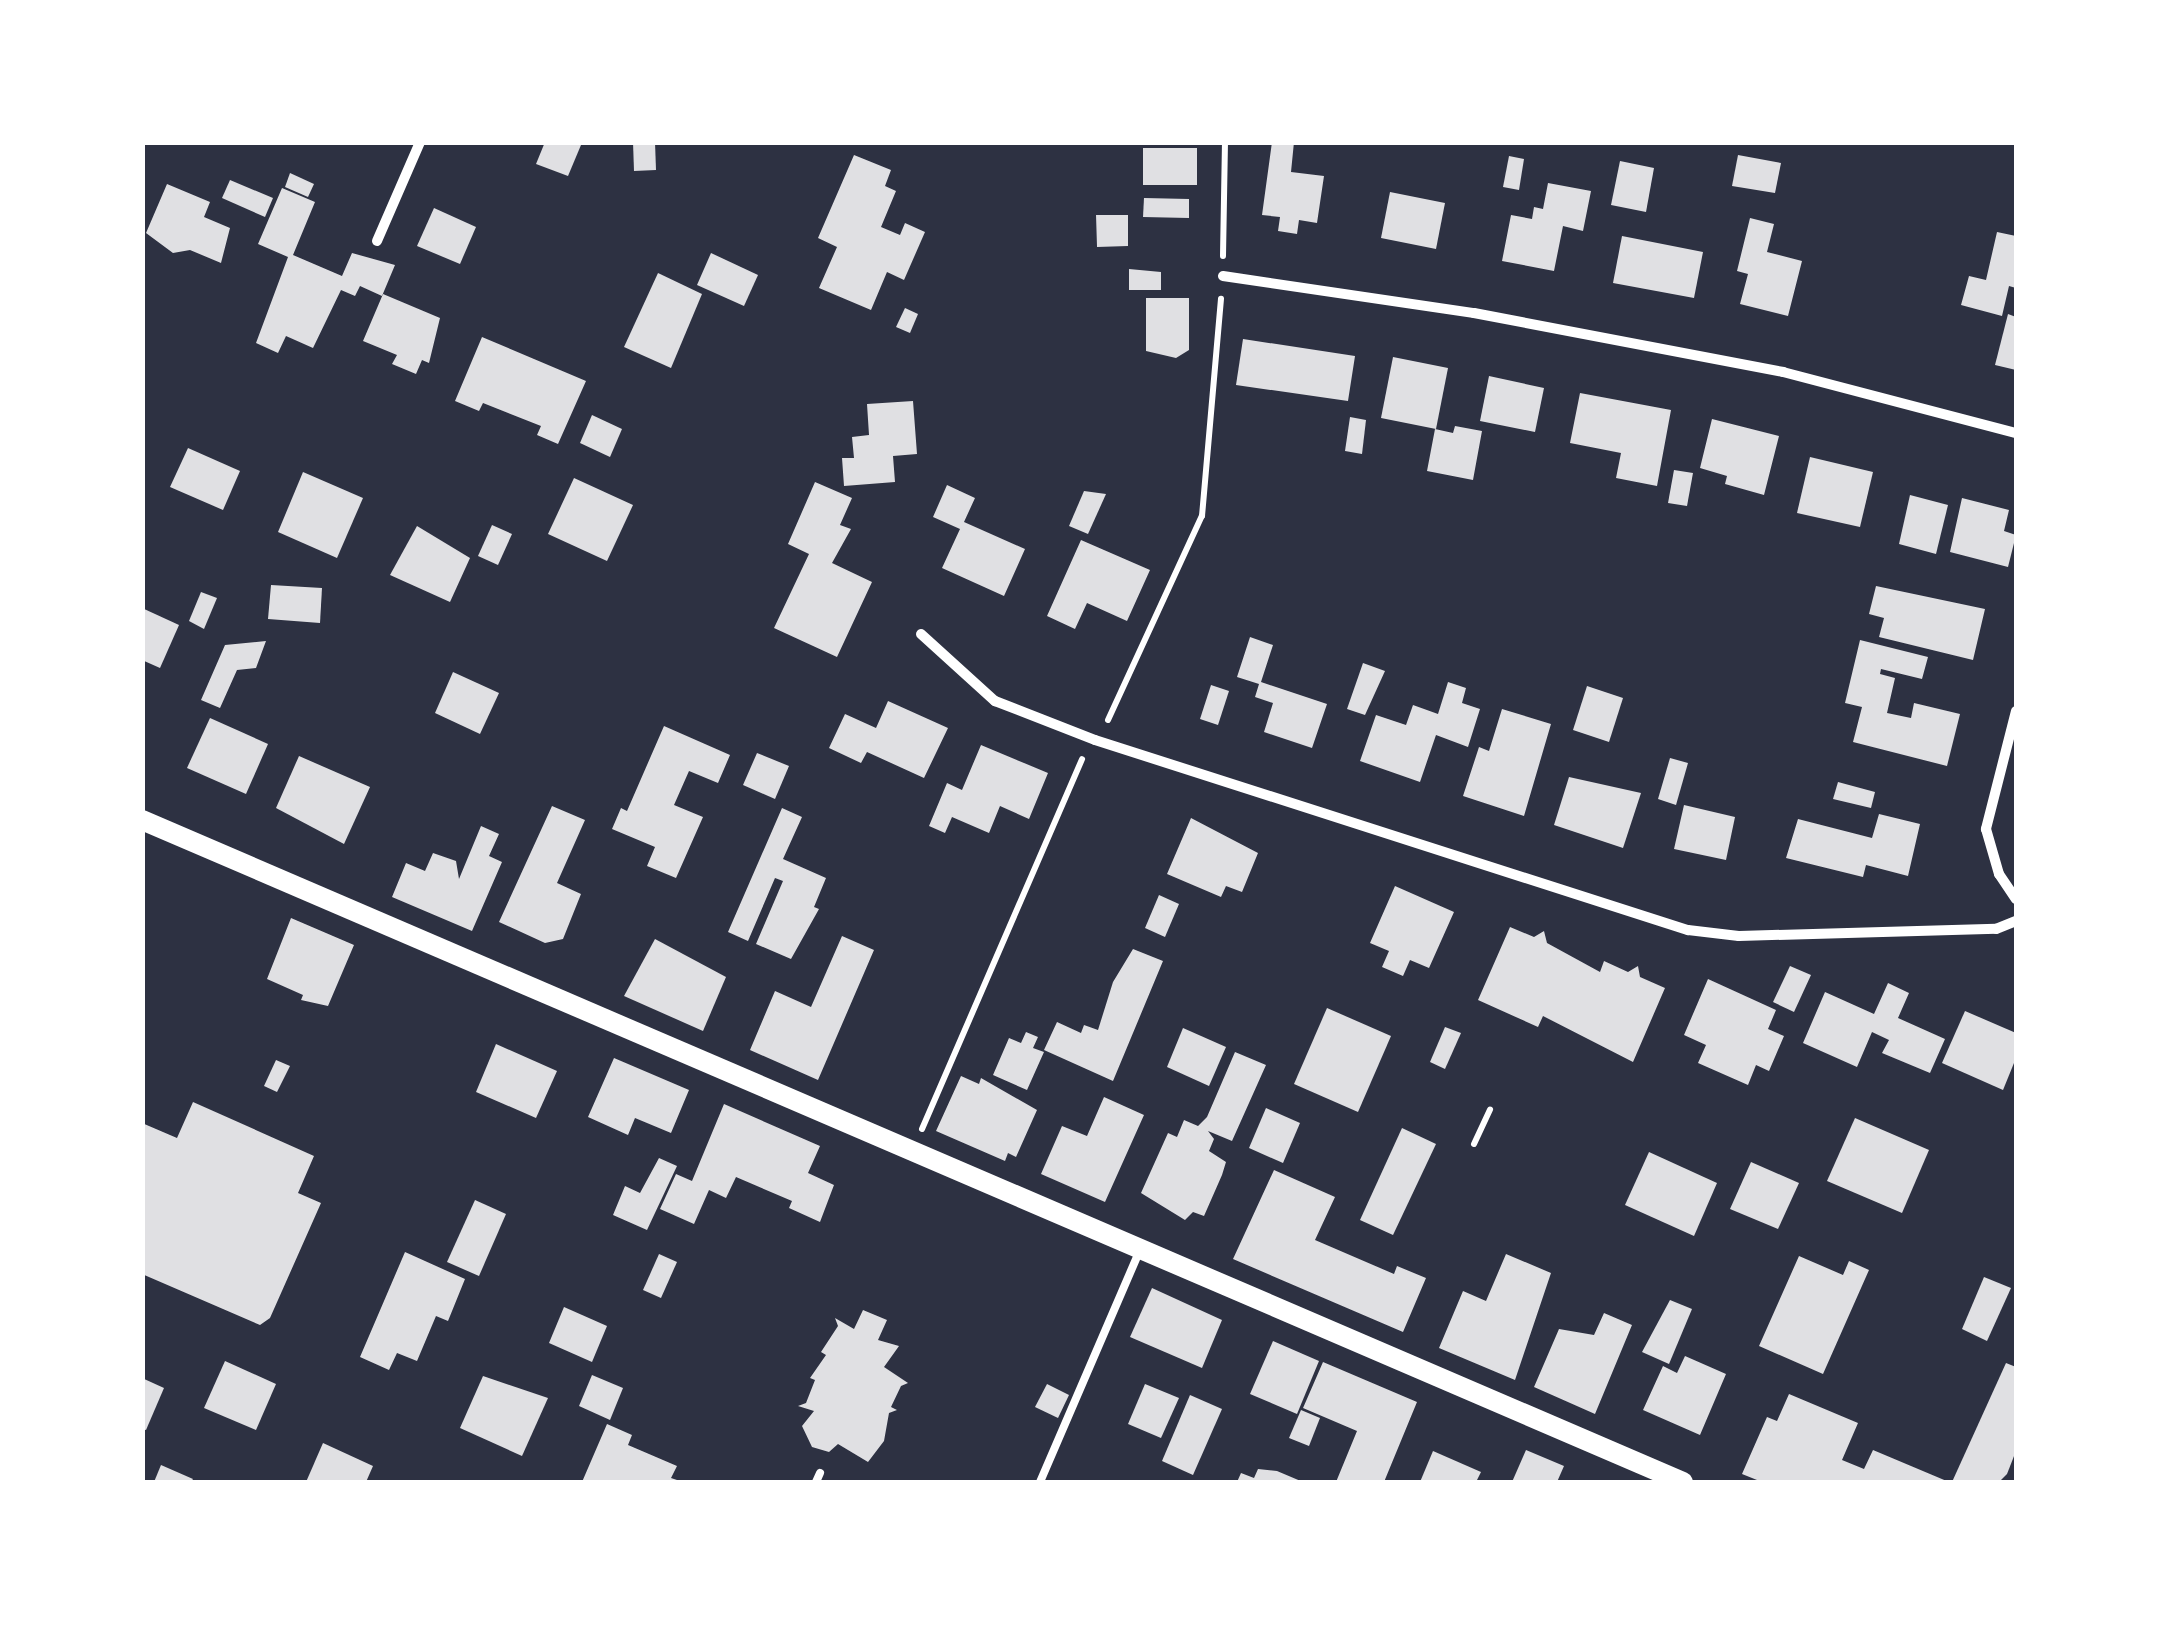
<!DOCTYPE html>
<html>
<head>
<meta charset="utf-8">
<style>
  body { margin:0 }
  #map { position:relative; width:2159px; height:1625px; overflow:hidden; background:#2d3142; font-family:Spectral,serif }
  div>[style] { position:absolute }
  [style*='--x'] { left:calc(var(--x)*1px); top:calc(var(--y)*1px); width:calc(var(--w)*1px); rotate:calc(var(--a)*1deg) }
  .building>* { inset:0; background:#e0e0e3 }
  .path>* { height:6px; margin:-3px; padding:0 3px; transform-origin:3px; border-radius:3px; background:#fff }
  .service>* { height:8px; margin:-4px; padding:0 4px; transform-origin:4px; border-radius:4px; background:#fff }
  .minor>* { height:10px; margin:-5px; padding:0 5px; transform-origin:5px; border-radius:5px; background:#fff }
  .secondary>* { height:20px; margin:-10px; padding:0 10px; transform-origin:10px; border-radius:10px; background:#fff }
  span { translate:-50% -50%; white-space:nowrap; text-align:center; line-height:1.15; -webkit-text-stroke:10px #fff; paint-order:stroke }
  .frame { position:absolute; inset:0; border:145px solid #fff; pointer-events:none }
</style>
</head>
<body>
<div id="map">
  <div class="building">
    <i style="clip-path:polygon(545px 142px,581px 145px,568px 176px,536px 164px)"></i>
    <i style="clip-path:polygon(633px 142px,655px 142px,656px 170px,634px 171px)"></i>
    <i style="clip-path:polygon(1272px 142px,1294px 142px,1291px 172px,1324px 176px,1317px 223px,1299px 220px,1297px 234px,1278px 231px,1280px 217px,1262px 215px)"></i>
    <i style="clip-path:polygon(1143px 148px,1197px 148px,1197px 185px,1143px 185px)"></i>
    <i style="clip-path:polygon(854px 155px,891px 170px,885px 186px,896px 191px,881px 227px,900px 235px,905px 223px,925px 232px,904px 280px,887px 272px,871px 310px,819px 288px,837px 247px,818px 238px)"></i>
    <i style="clip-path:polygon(1738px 155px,1781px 163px,1775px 193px,1732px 186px)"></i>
    <i style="clip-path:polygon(1509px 156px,1524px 159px,1519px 190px,1503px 187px)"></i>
    <i style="clip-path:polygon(1620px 161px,1654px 168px,1646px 212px,1611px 205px)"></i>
    <i style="clip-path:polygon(290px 173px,314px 184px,308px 197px,285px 187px)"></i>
    <i style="clip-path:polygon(230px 180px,273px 198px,265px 217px,222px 198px)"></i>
    <i style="clip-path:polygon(1548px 183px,1591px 191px,1583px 231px,1563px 226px,1554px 271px,1502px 261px,1511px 215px,1532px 219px,1534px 207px,1543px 209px)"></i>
    <i style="clip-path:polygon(167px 184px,210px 202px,204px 217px,230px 228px,221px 263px,190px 250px,173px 253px,146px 233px)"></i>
    <i style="clip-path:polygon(282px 188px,315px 202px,293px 255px,342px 276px,352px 253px,395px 265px,382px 296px,360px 286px,355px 296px,341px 290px,313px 348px,286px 336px,278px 353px,256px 343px,288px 257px,258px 244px)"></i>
    <i style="clip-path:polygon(1390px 192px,1445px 203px,1436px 249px,1381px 238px)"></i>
    <i style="clip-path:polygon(1144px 198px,1189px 199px,1189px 218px,1143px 217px)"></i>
    <i style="clip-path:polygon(434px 208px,476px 227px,460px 264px,417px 246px)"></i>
    <i style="clip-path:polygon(1096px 215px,1128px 215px,1128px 246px,1097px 247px)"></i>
    <i style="clip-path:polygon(1750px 218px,1774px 224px,1767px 252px,1802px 261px,1788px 316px,1740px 304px,1748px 274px,1737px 271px)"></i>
    <i style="clip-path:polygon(1997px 232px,2016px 236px,2016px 288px,2009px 286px,2002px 316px,1961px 305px,1969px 276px,1986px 280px)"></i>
    <i style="clip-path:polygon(1622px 236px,1703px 252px,1694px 298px,1613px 283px)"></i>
    <i style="clip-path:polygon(711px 253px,758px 275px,744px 306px,697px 285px)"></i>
    <i style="clip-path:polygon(1129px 269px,1161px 272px,1161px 290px,1129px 290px)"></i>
    <i style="clip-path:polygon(658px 273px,702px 294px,671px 368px,624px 347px)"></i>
    <i style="clip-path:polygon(383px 294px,440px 318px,429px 363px,422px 360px,416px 374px,392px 364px,397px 355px,363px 341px)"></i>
    <i style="clip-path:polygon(1146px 298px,1189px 298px,1189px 350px,1176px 358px,1146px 351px)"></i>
    <i style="clip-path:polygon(905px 308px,918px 314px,910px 333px,896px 327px)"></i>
    <i style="clip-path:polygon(2008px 314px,2016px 317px,2016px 370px,1995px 365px)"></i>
    <i style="clip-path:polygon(482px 337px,586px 381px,558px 444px,537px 435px,541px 426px,483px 403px,479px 411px,455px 401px)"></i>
    <i style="clip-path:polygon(1243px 339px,1355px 356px,1348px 401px,1236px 385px)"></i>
    <i style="clip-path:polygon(1393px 357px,1448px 368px,1436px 429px,1381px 418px)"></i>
    <i style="clip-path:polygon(1489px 376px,1544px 388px,1535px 432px,1480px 421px)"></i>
    <i style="clip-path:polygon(1580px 393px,1671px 410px,1657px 486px,1616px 478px,1621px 453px,1570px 443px)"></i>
    <i style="clip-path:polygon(913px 401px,917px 454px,893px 456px,895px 482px,844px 486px,842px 458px,854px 458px,852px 437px,869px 435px,867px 404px)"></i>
    <i style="clip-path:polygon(592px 415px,622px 429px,610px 457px,580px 443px)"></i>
    <i style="clip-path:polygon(1350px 417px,1366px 420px,1362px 454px,1345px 451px)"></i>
    <i style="clip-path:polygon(1712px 419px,1779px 436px,1764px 495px,1725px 484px,1727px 476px,1700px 468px)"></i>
    <i style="clip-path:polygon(1455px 426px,1482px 431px,1473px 480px,1427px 471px,1435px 429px,1453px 433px)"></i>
    <i style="clip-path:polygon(188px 448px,240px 471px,223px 510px,170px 487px)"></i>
    <i style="clip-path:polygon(1810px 457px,1873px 472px,1860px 527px,1797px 513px)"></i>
    <i style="clip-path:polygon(1674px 470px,1693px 473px,1687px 506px,1668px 503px)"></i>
    <i style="clip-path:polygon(303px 472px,363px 498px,337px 558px,278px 532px)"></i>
    <i style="clip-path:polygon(574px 478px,633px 505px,607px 561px,548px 534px)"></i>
    <i style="clip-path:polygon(815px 482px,852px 498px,840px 525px,851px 529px,832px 563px,872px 582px,837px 657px,774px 628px,809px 554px,788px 544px)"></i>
    <i style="clip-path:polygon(947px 485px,975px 498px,964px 522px,1025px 549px,1004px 596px,942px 568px,960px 529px,933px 517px)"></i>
    <i style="clip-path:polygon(1084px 491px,1106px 494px,1088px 534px,1069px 526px)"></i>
    <i style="clip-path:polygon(1910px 495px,1948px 505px,1936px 554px,1899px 544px)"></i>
    <i style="clip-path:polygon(1962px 498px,2009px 510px,2004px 531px,2016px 535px,2008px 567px,1950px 552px)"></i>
    <i style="clip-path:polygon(492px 525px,512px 534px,498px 565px,478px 556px)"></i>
    <i style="clip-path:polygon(417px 526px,470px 558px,450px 602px,390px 575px)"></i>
    <i style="clip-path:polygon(1081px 540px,1150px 570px,1127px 621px,1087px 603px,1075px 629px,1047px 616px)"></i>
    <i style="clip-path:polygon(271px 585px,322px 588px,320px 623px,268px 619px)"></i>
    <i style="clip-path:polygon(1876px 586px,1985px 609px,1973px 660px,1879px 637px,1884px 618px,1869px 614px)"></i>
    <i style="clip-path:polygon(201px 592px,217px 598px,204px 629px,189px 621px)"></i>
    <i style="clip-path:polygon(142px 608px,179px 625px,160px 668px,142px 660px)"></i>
    <i style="clip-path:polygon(1250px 637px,1273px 645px,1261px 682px,1327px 704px,1312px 748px,1264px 732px,1273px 703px,1255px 697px,1259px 684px,1237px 677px)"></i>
    <i style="clip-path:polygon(1860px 640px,1928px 657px,1922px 679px,1881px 669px,1880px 674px,1895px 678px,1887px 713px,1911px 718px,1914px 703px,1960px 714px,1947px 766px,1853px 742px,1862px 707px,1845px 703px)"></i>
    <i style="clip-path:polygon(266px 641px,256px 668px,237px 670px,220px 708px,201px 700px,225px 645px)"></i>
    <i style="clip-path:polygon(1363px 663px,1385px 671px,1365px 715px,1347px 709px)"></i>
    <i style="clip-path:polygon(453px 672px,499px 693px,480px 734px,435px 713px)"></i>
    <i style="clip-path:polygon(1448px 682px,1466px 688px,1462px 703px,1480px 709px,1468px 747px,1436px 735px,1420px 782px,1360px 761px,1376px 715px,1406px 725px,1413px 705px,1438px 714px)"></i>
    <i style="clip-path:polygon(1211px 685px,1229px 691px,1218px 725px,1200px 719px)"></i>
    <i style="clip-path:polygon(1587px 686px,1623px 698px,1609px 742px,1573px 730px)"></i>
    <i style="clip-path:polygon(888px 701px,948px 728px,924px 778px,867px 752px,861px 763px,829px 748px,845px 714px,876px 728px)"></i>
    <i style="clip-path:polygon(1502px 709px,1551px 724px,1524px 816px,1463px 796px,1479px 747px,1489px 751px)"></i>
    <i style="clip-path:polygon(210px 718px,268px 744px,246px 794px,187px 768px)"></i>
    <i style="clip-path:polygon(664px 726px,730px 755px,718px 783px,689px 771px,674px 805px,703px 817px,676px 878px,647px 866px,655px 847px,612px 829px,621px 808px,627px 811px)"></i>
    <i style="clip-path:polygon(981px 745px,1048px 773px,1029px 819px,1000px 806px,989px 833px,952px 817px,945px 833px,929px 826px,947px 783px,962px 790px)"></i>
    <i style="clip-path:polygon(757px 753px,789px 766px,775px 799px,743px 785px)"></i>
    <i style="clip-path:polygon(299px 756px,370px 787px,344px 844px,276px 808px)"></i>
    <i style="clip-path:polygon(1670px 758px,1688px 763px,1676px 805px,1658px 799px)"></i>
    <i style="clip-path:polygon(1569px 777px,1641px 793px,1623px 848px,1554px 825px)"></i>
    <i style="clip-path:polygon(1838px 782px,1875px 792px,1871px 808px,1833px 799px)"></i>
    <i style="clip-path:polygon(1684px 805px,1735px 817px,1726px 860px,1674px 849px)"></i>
    <i style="clip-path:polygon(552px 806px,585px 820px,557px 883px,581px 894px,563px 939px,545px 943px,499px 922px)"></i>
    <i style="clip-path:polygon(782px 808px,802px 817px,783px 859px,826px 878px,814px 907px,819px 909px,791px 959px,756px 944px,783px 881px,775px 878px,748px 941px,728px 932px)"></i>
    <i style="clip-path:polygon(1879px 814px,1920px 824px,1908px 876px,1866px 865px,1863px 877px,1786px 858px,1798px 819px,1872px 838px)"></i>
    <i style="clip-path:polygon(1191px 818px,1258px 853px,1242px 892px,1226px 886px,1221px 897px,1167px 874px)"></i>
    <i style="clip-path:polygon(481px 826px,499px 834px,489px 856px,502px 862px,472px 931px,392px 897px,406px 863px,425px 871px,433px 853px,456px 861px,459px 879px)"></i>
    <i style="clip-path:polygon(1395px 886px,1454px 912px,1429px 968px,1410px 960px,1403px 976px,1382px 967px,1389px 951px,1370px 943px)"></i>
    <i style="clip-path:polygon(1159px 895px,1179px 904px,1165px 937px,1145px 928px)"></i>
    <i style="clip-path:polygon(291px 918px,354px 945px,328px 1006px,301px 1000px,303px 995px,267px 979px)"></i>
    <i style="clip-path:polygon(1510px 927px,1534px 937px,1544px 931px,1547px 943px,1600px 972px,1604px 961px,1628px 972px,1638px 966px,1640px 977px,1665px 988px,1633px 1062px,1543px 1016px,1538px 1027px,1478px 1000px)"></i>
    <i style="clip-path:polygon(842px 936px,874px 950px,818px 1080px,750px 1050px,775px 991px,811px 1007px)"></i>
    <i style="clip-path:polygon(655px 939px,726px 977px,703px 1031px,624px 996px)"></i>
    <i style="clip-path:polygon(1133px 949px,1163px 961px,1113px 1081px,1044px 1050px,1057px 1022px,1081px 1033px,1084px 1025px,1098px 1030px,1113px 982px)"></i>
    <i style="clip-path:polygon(1790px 966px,1811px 975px,1794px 1012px,1773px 1002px)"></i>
    <i style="clip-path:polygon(1708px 979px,1776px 1010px,1768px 1029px,1784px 1036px,1769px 1071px,1756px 1065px,1748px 1085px,1698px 1063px,1706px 1045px,1684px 1035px)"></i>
    <i style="clip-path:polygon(1888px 983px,1909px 993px,1898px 1018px,1945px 1039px,1930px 1073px,1882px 1053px,1889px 1040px,1872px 1032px,1857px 1067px,1803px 1043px,1825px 992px,1874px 1014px)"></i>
    <i style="clip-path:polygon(1327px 1008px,1391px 1036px,1358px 1112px,1294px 1084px)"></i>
    <i style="clip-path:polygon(1965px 1011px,2016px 1033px,2016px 1058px,2003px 1090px,1942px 1063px)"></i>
    <i style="clip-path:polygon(1445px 1027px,1461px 1033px,1445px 1069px,1430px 1062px)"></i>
    <i style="clip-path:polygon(1183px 1028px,1226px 1047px,1209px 1086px,1167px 1067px)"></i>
    <i style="clip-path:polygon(1026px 1032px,1038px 1037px,1033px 1048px,1044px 1052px,1027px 1090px,993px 1075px,1009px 1038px,1021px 1043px)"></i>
    <i style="clip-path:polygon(496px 1044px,557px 1071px,536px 1118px,476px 1092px)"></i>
    <i style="clip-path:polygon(1235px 1052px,1266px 1065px,1232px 1141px,1208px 1131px,1214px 1139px,1209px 1151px,1226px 1162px,1222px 1175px,1204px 1216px,1193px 1212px,1185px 1220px,1141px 1193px,1168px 1133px,1177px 1137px,1184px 1120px,1198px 1126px,1207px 1117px)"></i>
    <i style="clip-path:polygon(614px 1058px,689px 1090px,671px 1133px,635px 1118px,628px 1135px,588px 1117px)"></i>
    <i style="clip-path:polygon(276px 1060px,290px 1066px,277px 1092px,264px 1086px)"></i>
    <i style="clip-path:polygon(961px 1076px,979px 1084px,981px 1078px,1037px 1110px,1016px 1157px,1008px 1153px,1005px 1161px,936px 1131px)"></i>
    <i style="clip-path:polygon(1104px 1097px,1144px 1115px,1105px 1202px,1041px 1174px,1062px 1126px,1087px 1136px)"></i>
    <i style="clip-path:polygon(193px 1102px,314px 1156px,298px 1193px,321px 1203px,270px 1318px,260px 1325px,142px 1274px,142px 1123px,177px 1138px)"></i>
    <i style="clip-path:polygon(724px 1104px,820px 1146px,808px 1173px,834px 1185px,820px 1222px,789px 1208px,792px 1201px,736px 1177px,726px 1198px,709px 1190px,694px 1224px,660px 1209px,676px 1174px,692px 1181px)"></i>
    <i style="clip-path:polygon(1266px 1108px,1300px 1123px,1283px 1163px,1249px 1148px)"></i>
    <i style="clip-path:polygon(1855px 1118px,1929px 1150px,1902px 1213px,1827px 1181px)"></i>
    <i style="clip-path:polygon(1402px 1128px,1436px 1144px,1393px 1235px,1360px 1220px)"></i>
    <i style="clip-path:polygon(1649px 1152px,1717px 1183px,1694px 1236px,1625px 1205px)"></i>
    <i style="clip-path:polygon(659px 1158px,677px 1166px,647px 1230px,613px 1215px,625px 1186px,640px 1193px)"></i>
    <i style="clip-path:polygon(1751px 1162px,1799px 1183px,1778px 1229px,1730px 1209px)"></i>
    <i style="clip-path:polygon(1274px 1170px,1335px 1197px,1315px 1240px,1394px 1274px,1397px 1266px,1426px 1278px,1403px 1332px,1233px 1259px)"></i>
    <i style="clip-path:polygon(475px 1200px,506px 1214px,479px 1276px,447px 1262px)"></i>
    <i style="clip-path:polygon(405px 1252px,465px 1279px,448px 1321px,436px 1316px,417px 1361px,397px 1353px,389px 1370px,360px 1357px)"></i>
    <i style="clip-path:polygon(659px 1254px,677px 1262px,661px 1298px,643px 1290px)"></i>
    <i style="clip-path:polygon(1506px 1254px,1551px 1273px,1515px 1380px,1439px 1348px,1463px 1291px,1486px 1301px)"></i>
    <i style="clip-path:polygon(1799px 1256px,1843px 1275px,1849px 1261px,1869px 1270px,1823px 1374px,1759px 1346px)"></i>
    <i style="clip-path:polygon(1984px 1277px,2011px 1288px,1987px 1341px,1962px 1329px)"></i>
    <i style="clip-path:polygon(1152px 1288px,1222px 1320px,1202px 1368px,1130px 1337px)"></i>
    <i style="clip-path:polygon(1670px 1300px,1692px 1309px,1669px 1364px,1642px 1352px)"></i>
    <i style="clip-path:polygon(564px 1307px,607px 1326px,592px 1362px,549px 1343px)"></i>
    <i style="clip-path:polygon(863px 1310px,887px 1320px,878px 1340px,899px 1346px,884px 1367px,908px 1383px,901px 1386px,891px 1407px,897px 1410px,889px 1413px,884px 1441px,868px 1462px,838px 1444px,829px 1452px,812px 1447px,802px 1426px,814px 1411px,798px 1406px,806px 1403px,815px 1380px,810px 1378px,826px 1355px,821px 1352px,838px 1326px,835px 1318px,854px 1329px)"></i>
    <i style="clip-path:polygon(1604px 1313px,1632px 1325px,1595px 1414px,1534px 1387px,1559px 1329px,1594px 1335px)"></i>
    <i style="clip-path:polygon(1273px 1341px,1319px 1361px,1297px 1414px,1250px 1394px)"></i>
    <i style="clip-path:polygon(1685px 1356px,1726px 1374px,1700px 1435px,1643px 1410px,1663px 1366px,1677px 1373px)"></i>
    <i style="clip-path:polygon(225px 1361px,276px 1384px,256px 1430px,204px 1408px)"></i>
    <i style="clip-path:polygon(1323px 1362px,1417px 1402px,1384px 1482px,1336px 1482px,1357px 1431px,1303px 1408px)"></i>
    <i style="clip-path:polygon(2006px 1363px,2016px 1367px,2016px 1451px,2007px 1474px,1999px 1482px,1952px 1482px)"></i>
    <i style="clip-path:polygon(592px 1375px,623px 1388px,610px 1420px,579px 1406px)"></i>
    <i style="clip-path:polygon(483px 1376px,548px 1398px,522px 1456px,460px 1428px)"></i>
    <i style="clip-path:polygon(142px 1378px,164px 1388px,146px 1430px,142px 1429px)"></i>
    <i style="clip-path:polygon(1047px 1384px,1069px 1395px,1058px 1418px,1035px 1407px)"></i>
    <i style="clip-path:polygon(1145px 1384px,1179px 1398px,1161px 1438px,1128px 1424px)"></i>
    <i style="clip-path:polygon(1789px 1394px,1858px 1423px,1842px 1460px,1864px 1469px,1873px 1450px,1949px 1482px,1762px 1482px,1742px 1474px,1767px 1417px,1777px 1421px)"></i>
    <i style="clip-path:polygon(1190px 1395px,1222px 1409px,1193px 1475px,1162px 1461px)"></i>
    <i style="clip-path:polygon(1301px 1410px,1320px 1418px,1309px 1446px,1289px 1438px)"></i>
    <i style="clip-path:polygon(607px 1424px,632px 1435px,628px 1445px,677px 1466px,671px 1478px,683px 1482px,582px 1482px)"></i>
    <i style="clip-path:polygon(323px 1443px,373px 1466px,366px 1482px,306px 1482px)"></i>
    <i style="clip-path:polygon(1526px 1450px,1564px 1466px,1557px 1482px,1512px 1482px)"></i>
    <i style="clip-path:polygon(1433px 1451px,1481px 1472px,1476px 1482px,1420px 1482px)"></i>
    <i style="clip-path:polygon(161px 1465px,193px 1479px,191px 1482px,154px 1482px)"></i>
    <i style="clip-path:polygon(1258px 1469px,1277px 1471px,1303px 1482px,1237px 1482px,1241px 1473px,1254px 1478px)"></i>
  </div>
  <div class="path">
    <i style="--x:1223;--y:256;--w:114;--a:-89"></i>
    <i style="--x:1108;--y:720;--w:225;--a:-65.3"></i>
    <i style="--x:1202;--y:516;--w:218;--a:-85"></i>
    <i style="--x:922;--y:1129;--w:403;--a:-66.6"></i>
    <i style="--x:1474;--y:1144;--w:38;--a:-65"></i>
  </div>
  <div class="service">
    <i style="--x:816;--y:1482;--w:10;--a:-66"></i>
    <i style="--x:1040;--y:1482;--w:253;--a:-66.7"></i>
  </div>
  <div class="minor">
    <i style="--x:377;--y:241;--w:108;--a:-66.5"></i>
    <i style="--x:1223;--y:276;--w:254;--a:8.4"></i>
    <i style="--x:1474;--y:313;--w:315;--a:10.8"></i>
    <i style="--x:1783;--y:372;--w:241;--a:14.7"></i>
    <i style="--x:921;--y:634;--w:100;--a:42.2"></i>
    <i style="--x:995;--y:701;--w:107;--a:21.3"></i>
    <i style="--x:1095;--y:740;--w:623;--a:17.77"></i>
    <i style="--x:1688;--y:930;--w:51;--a:6.7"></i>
    <i style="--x:1739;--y:936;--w:257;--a:-1.6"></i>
    <i style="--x:1996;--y:929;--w:22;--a:-22"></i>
    <i style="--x:2016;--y:711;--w:122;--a:104.3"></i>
    <i style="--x:1986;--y:829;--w:47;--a:73.9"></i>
    <i style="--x:1999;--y:874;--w:30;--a:56"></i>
  </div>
  <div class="secondary">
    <i style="--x:142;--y:820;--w:1677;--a:23.25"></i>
  </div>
  <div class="frame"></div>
</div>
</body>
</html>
